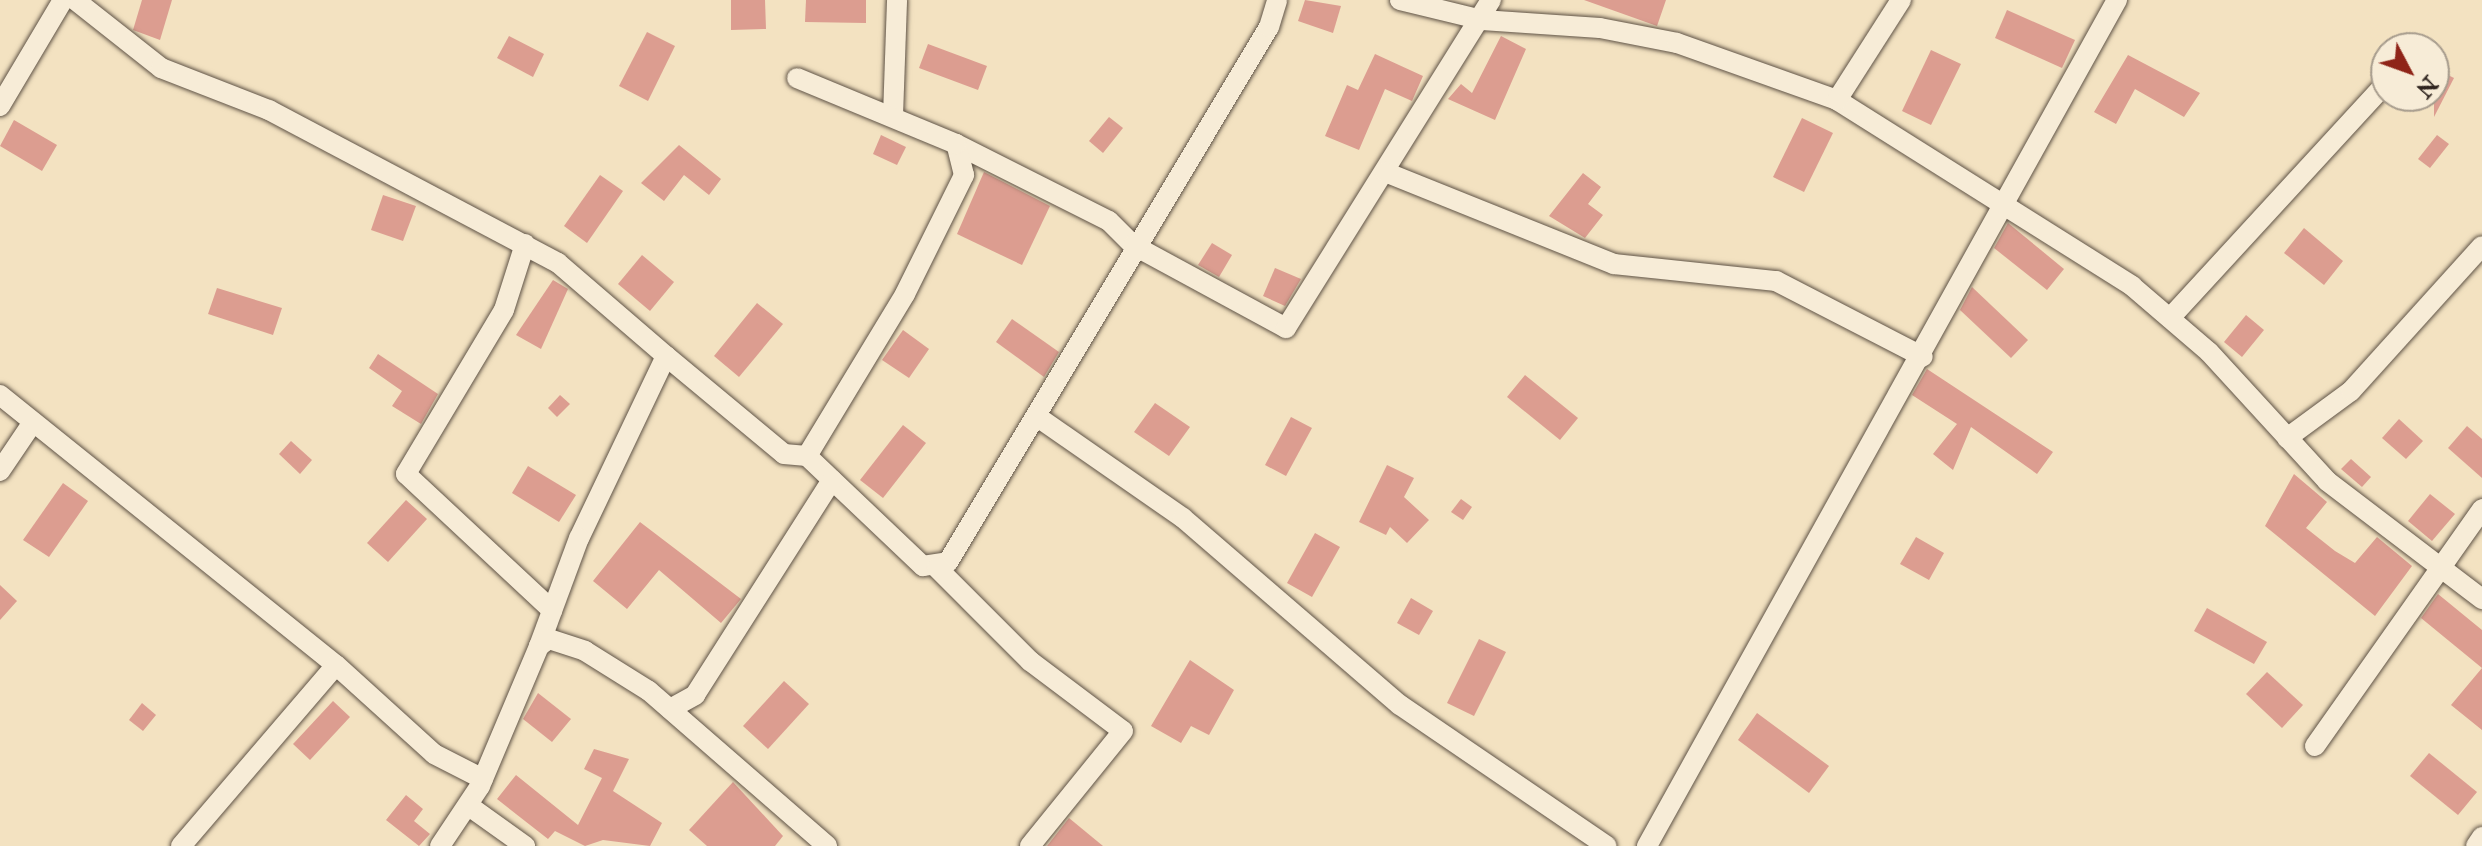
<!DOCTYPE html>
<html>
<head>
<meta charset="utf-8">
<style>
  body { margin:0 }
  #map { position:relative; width:2482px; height:846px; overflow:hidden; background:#f3e2c1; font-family:"IM FELL Double Pica",serif }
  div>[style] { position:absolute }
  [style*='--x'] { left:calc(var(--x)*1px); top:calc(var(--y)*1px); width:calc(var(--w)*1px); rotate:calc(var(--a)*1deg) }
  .building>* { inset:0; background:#dc9d90 }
  .roads { filter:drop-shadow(0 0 2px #5f5346) drop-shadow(0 0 2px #5f5346) }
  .street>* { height:20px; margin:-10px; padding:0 10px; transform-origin:10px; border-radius:10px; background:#f7ecd7 }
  span { translate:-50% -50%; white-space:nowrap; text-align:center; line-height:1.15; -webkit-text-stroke:7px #f7ecd7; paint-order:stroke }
  .north { position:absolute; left:2370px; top:32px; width:80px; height:80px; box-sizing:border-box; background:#f7ecd7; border:2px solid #a79c8d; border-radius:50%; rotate:131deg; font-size:22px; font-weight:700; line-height:32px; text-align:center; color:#2e231d }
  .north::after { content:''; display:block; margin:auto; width:28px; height:36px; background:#8f2418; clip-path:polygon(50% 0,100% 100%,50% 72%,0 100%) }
</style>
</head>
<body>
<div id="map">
  <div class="building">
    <i style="clip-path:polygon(142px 0,172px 0,160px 40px,133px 30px)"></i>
    <i style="clip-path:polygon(731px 0,765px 0,766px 29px,731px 30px)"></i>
    <i style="clip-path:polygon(806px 0,866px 0,866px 23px,805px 22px)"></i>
    <i style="clip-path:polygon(1305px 0,1341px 6px,1333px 33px,1298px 21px)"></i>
    <i style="clip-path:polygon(1584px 0,1666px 0,1657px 26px)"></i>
    <i style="clip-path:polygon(2007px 10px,2075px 40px,2062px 68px,1995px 38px)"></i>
    <i style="clip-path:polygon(647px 32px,675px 46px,648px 101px,619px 86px)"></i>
    <i style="clip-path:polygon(509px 36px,544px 54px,533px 77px,497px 58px)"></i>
    <i style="clip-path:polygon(1501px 36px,1526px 49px,1495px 120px,1448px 99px,1461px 84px,1472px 93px)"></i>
    <i style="clip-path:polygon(928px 44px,987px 66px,978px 90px,919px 68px)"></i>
    <i style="clip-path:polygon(1931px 50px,1961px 64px,1931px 125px,1902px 111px)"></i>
    <i style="clip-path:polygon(1375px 54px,1423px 76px,1412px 101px,1385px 89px,1359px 150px,1325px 136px,1347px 85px,1358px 90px)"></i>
    <i style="clip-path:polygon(2128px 55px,2200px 93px,2184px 117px,2135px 89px,2116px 124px,2094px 112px)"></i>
    <i style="clip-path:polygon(2434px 68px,2454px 78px,2434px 117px)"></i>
    <i style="clip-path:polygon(1109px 117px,1123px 128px,1103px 153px,1089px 141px)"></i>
    <i style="clip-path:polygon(1802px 118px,1833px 133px,1804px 192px,1773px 177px)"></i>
    <i style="clip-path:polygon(14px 120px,57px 145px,42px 171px,0 146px)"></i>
    <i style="clip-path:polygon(881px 135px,906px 147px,897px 165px,873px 154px)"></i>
    <i style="clip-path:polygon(2437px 135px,2449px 144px,2430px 168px,2418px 159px)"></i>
    <i style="clip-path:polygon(679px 145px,721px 179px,709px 195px,684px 175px,664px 201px,641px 183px)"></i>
    <i style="clip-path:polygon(984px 172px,1050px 206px,1022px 265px,957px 234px)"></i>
    <i style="clip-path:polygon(1583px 173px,1601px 187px,1588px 204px,1603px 215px,1585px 238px,1549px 216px)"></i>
    <i style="clip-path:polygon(600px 175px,623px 191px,587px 243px,564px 226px)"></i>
    <i style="clip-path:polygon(383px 195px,416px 206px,403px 241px,371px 230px)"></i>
    <i style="clip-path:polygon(2008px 223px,2064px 269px,2047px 290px,1994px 248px)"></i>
    <i style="clip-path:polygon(2304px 228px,2343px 261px,2324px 285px,2284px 253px)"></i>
    <i style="clip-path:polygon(1212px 243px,1232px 255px,1219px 277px,1198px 265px)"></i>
    <i style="clip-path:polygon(642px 255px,674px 282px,650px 311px,618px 284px)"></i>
    <i style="clip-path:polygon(1275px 268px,1301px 279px,1285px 306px,1263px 296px)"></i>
    <i style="clip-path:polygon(553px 280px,568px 289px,541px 349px,516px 335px)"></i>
    <i style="clip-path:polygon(1972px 287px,2028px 340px,2011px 358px,1960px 310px)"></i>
    <i style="clip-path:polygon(217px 288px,282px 308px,273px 335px,208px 314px)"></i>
    <i style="clip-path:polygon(757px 303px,783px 324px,739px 377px,714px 356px)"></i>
    <i style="clip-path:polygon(2246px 315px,2264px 330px,2242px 357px,2224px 342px)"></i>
    <i style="clip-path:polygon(1012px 319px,1059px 352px,1044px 377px,996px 342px)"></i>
    <i style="clip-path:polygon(903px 330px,929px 349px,909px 378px,882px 360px)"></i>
    <i style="clip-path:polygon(378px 354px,438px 394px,421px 424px,392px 406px,402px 391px,369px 368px)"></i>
    <i style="clip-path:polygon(1927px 369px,2053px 452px,2037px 474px,1971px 427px,1953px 470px,1933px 454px,1957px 424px,1912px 395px)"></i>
    <i style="clip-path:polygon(1525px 375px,1578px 418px,1560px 440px,1507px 397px)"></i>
    <i style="clip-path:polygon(560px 395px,570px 404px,557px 417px,548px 408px)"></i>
    <i style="clip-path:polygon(1155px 403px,1190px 427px,1169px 456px,1134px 432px)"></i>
    <i style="clip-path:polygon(1291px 417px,1312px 428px,1286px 476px,1265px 465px)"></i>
    <i style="clip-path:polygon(2399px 419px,2423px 441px,2406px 459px,2382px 438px)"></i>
    <i style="clip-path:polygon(903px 425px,926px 443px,883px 498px,860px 480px)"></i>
    <i style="clip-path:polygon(2467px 426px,2482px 439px,2482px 478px,2448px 448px)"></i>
    <i style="clip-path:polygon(291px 441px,312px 460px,300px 474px,279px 454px)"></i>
    <i style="clip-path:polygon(2351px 459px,2371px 477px,2362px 487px,2341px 469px)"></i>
    <i style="clip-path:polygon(1387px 465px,1414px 478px,1404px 497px,1429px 520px,1407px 543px,1390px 527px,1386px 535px,1359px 522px)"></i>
    <i style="clip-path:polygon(528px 466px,576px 495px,559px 522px,512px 493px)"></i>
    <i style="clip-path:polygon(2294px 474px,2327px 502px,2306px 528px,2335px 551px,2355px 563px,2377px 537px,2412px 566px,2375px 616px,2265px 526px)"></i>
    <i style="clip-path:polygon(63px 483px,88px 501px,49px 557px,23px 540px)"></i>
    <i style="clip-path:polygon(2430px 494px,2455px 514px,2432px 541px,2408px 521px)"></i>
    <i style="clip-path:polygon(1461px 499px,1472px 507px,1463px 520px,1451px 512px)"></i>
    <i style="clip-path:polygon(406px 500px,427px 519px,388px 562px,367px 543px)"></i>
    <i style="clip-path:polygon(640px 522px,741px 599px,721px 623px,659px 570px,627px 609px,593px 581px)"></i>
    <i style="clip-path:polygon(1315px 533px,1340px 547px,1312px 597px,1287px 583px)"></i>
    <i style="clip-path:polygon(1916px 537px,1944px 553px,1929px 580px,1900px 564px)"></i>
    <i style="clip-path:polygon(0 585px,17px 601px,0 620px)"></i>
    <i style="clip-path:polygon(2438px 594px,2482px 630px,2482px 730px,2451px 705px,2482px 668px,2421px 618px)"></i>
    <i style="clip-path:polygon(1411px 598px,1433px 611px,1419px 635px,1397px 623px)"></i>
    <i style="clip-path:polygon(2207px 608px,2267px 642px,2254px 664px,2194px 631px)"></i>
    <i style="clip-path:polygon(1479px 639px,1506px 652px,1474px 716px,1447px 703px)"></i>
    <i style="clip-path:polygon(1190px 660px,1234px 690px,1209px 735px,1191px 726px,1181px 743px,1151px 726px)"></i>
    <i style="clip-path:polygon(2267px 672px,2303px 705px,2282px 728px,2246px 694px)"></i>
    <i style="clip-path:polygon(784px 681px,809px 704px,768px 749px,743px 726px)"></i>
    <i style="clip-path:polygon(538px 693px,571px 719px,552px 742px,523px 719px)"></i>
    <i style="clip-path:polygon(333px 701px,350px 717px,310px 760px,293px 744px)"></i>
    <i style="clip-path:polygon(142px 703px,156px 715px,143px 731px,129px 720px)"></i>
    <i style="clip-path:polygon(1757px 713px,1829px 766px,1809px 793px,1738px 740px)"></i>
    <i style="clip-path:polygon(594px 749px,629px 759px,613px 791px,662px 823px,650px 846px,603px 840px,585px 846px,555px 831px,548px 839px,497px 799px,516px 775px,578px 825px,602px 778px,584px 769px)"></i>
    <i style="clip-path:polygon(2429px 753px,2477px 792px,2458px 815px,2410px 776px)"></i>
    <i style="clip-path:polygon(733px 782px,783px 836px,775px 846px,707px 846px,689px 830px)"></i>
    <i style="clip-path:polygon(406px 795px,423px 809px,414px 821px,430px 834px,419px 846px,386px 820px)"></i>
    <i style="clip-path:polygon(1069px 818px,1103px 846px,1047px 846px)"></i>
  </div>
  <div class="roads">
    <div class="street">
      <i style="--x:75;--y:0;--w:110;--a:38.3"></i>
      <i style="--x:161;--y:68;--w:116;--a:21.3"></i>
      <i style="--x:269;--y:110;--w:327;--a:27.9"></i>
      <i style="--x:558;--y:263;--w:143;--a:40.7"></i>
      <i style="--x:666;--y:356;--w:202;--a:115.5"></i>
      <i style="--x:579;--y:538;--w:115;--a:110.3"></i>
      <i style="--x:1400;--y:0;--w:84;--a:13.7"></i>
      <i style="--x:1482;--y:20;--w:118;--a:3.9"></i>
      <i style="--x:1600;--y:28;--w:78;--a:11"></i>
      <i style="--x:1677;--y:43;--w:170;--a:19.6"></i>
      <i style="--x:1837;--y:100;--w:349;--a:32.2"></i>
      <i style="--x:2132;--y:286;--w:101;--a:40.6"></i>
      <i style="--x:2209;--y:352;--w:175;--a:47.5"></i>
      <i style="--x:2327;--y:481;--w:195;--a:37.3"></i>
      <i style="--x:1837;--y:100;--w:119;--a:-57.4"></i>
      <i style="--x:0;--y:106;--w:123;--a:-59.3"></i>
      <i style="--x:893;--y:116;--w:116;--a:-88"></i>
      <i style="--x:956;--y:144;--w:171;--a:26.7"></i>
      <i style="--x:1109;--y:221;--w:34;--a:45"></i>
      <i style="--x:1133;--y:245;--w:174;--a:28.5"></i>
      <i style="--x:1286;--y:328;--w:387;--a:-58"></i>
      <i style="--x:1385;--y:172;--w:247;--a:21.9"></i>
      <i style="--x:1614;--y:264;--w:163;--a:6"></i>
      <i style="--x:1776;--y:281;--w:165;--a:27.3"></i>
      <i style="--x:525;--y:244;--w:69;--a:107.7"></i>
      <i style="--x:504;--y:310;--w:191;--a:120.9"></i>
      <i style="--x:406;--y:474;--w:200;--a:43"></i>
      <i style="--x:2170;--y:318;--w:319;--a:-47.4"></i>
      <i style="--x:666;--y:356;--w:153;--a:39.7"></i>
      <i style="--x:784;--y:454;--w:23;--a:5"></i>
      <i style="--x:807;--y:456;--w:189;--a:-58.8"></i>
      <i style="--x:905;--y:294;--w:133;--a:-63.6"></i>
      <i style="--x:964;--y:175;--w:32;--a:-104"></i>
      <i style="--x:956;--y:144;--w:172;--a:-157.5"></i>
      <i style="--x:0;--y:395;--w:431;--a:38.8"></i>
      <i style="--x:336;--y:665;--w:132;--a:42.2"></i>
      <i style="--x:434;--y:754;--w:55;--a:27"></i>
      <i style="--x:1039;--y:418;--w:175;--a:34.8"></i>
      <i style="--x:1183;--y:518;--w:286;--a:40.8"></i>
      <i style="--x:1400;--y:705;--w:250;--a:34.3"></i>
      <i style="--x:2287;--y:438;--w:79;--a:-36.3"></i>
      <i style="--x:2351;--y:391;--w:195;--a:-47.9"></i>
      <i style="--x:807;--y:456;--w:160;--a:43.5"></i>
      <i style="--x:923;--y:566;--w:25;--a:-9"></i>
      <i style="--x:948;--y:562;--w:624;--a:-59.04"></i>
      <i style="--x:1269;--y:27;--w:28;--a:-73"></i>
      <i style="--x:0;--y:471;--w:59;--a:-56"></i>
      <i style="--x:937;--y:568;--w:132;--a:45"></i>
      <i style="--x:1030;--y:661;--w:116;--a:37"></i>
      <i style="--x:1123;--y:731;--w:148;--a:129"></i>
      <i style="--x:670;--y:709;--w:29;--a:-29"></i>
      <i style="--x:695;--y:695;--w:255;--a:-57.5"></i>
      <i style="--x:2315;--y:746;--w:290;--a:-54.8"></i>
      <i style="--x:469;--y:806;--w:69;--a:35.5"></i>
      <i style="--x:181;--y:846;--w:238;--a:-49.4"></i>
      <i style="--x:440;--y:846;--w:72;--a:-56.3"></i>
      <i style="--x:480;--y:786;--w:152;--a:-67.1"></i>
      <i style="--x:539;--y:646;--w:12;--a:-35"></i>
      <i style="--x:549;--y:639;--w:38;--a:18"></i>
      <i style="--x:585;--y:651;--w:75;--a:32"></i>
      <i style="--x:649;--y:691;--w:236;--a:41"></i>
      <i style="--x:1647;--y:846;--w:968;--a:-60.95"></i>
      <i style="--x:2476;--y:846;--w:11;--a:-56"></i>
    </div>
  </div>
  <div class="north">N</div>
</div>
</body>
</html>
